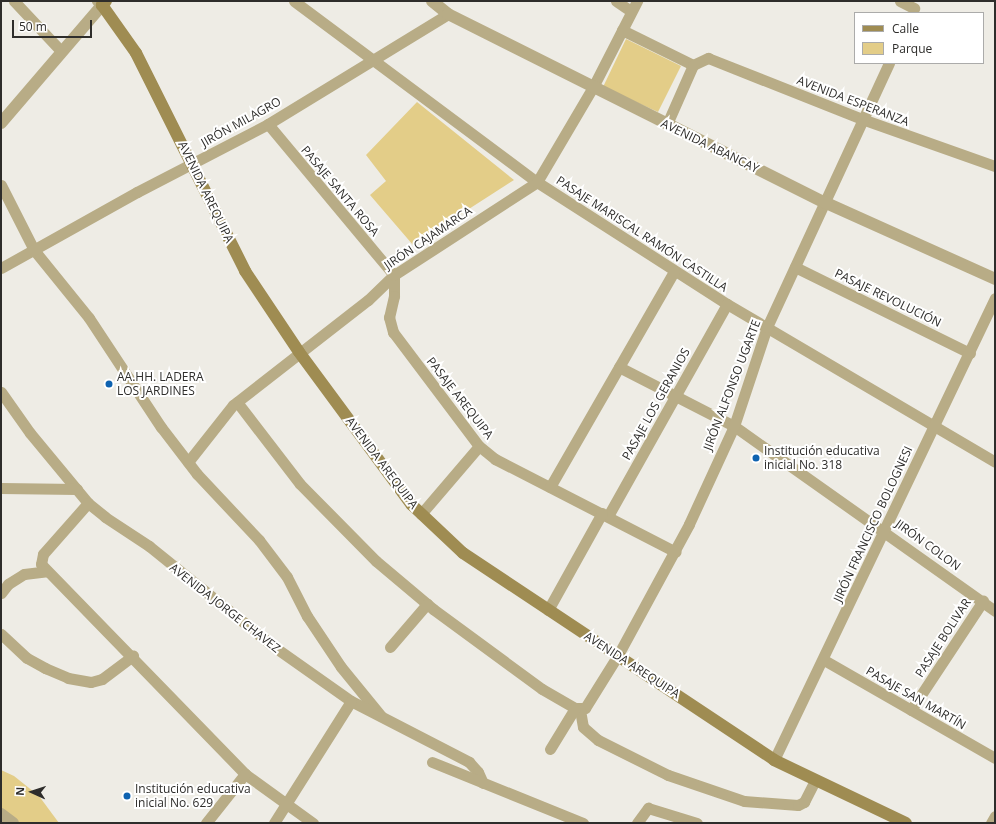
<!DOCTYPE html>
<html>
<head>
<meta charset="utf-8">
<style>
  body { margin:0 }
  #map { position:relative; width:996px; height:824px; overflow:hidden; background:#eeece5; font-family:"Open Sans",sans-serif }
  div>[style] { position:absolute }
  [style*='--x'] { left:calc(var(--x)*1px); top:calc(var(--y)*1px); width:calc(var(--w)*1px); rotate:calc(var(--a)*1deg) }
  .green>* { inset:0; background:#e3cd88 }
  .minor>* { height:11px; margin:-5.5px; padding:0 5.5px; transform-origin:5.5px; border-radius:5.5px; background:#b8ac86 }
  .tertiary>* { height:12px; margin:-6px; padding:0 6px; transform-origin:6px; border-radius:6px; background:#b8ac86 }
  .secondary>* { height:12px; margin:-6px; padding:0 6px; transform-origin:6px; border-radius:6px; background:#9f8c52 }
  .dots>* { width:11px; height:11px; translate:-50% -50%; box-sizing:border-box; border:2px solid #fff; border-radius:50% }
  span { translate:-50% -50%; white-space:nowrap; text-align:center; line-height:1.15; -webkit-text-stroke:4px #fff; paint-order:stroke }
  .street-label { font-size:12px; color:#2e2d2b }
  .poi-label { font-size:12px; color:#2e2d2b }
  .left { translate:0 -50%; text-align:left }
  .frame { position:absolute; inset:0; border:2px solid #2e2d2b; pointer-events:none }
  .legend { position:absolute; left:854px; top:12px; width:130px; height:52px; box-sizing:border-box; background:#fff; border:1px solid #ababaa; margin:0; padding:5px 7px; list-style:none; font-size:12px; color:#2e2d2b }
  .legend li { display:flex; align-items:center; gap:8px; height:20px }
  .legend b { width:20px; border:1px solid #ababaa }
  .north { position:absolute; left:12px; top:772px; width:40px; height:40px; -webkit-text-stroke:3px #fff; paint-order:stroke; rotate:273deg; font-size:11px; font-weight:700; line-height:16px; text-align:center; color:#2e2d2b }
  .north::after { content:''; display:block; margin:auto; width:14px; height:18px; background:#2e2d2b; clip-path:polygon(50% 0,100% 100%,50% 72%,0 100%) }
  .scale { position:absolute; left:12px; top:20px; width:80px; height:18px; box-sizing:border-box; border:2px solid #2e2d2b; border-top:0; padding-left:5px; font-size:12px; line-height:14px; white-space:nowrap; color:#2e2d2b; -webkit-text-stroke:3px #fff; paint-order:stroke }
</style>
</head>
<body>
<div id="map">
  <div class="green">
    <i style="clip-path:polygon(626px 39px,681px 66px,658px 112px,603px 87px)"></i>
    <i style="clip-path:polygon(417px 102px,514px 180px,413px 245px,370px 195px,386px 181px,366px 155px)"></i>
    <i style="clip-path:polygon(1px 770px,14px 776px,39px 796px,59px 823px,16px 823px,1px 812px)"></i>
  </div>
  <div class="minor">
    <i style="--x:14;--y:1;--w:69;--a:46.8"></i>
    <i style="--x:294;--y:1;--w:303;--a:36.7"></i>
    <i style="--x:537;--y:182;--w:226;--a:32.7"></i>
    <i style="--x:727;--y:304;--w:311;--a:30.5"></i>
    <i style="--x:616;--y:1;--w:18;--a:34"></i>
    <i style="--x:900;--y:1;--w:16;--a:27"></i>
    <i style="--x:622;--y:30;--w:79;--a:26.2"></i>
    <i style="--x:268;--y:124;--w:197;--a:50.2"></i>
    <i style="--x:394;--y:275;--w:21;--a:90"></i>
    <i style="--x:394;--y:296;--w:22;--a:103"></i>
    <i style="--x:389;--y:317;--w:16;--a:75"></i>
    <i style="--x:393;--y:332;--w:143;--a:53"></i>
    <i style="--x:479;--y:446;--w:21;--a:39"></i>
    <i style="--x:495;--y:459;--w:203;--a:27.2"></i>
    <i style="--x:667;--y:124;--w:64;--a:-66.2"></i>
    <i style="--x:693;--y:65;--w:17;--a:-25"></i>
    <i style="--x:708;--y:58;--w:166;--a:21.6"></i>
    <i style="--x:862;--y:119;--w:141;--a:19.5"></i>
    <i style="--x:1;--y:185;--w:73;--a:63.1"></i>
    <i style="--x:34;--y:250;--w:87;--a:51"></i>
    <i style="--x:89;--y:318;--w:131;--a:56.6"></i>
    <i style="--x:161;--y:427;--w:59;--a:52.5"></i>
    <i style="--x:197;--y:474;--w:91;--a:46.8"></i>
    <i style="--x:259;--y:540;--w:46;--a:52.9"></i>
    <i style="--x:287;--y:577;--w:44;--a:62.9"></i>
    <i style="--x:307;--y:616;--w:61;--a:56.3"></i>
    <i style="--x:341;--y:667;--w:63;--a:50.8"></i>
    <i style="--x:795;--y:267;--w:195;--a:26.2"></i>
    <i style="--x:1;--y:268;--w:156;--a:-29.2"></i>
    <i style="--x:137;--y:192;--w:148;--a:-27.4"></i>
    <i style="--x:268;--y:124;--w:211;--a:-31.4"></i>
    <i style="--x:619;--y:367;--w:129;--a:27.2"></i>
    <i style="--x:734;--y:426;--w:320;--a:35.3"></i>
    <i style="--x:1;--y:392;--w:50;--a:54.7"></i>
    <i style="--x:30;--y:433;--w:91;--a:50.4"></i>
    <i style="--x:88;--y:503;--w:22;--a:39"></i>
    <i style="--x:105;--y:517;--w:53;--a:33.4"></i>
    <i style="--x:149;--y:546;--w:159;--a:38.9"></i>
    <i style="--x:273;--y:646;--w:95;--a:35.2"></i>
    <i style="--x:351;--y:701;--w:133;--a:27.3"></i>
    <i style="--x:469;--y:762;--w:13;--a:48"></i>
    <i style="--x:478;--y:772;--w:12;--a:66"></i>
    <i style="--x:237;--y:402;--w:103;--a:52.5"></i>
    <i style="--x:300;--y:484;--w:108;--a:45.4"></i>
    <i style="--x:376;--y:561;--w:75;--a:40.1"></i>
    <i style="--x:433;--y:609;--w:135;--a:36.3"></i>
    <i style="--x:542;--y:689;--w:38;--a:30"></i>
    <i style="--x:575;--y:708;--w:10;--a:0"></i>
    <i style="--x:585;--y:708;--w:62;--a:-58.1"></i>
    <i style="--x:618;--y:655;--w:149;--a:-61.5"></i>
    <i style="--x:689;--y:524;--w:108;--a:-65.3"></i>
    <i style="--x:734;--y:426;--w:104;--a:-71.6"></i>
    <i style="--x:767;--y:327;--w:291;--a:-65.2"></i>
    <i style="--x:188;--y:462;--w:73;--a:-51.7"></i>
    <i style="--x:233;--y:405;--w:171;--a:-37.9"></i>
    <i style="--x:368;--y:300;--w:36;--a:-44"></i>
    <i style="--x:394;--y:275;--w:171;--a:-33"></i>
    <i style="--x:537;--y:182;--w:110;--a:-59.5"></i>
    <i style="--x:593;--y:87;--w:97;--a:-62.9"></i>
    <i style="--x:550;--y:487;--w:249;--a:-60.1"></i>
    <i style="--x:1;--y:488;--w:76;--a:0.8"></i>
    <i style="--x:88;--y:503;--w:68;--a:131.4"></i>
    <i style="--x:43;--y:554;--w:10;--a:101"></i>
    <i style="--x:41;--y:564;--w:293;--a:45.8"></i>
    <i style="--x:245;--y:774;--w:84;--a:35.8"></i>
    <i style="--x:421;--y:514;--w:89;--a:-49.5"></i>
    <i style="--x:608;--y:516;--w:243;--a:-60.7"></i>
    <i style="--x:1;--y:593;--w:11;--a:-52"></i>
    <i style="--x:8;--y:584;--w:19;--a:-32"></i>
    <i style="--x:24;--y:574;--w:23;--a:-7"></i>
    <i style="--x:548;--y:610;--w:111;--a:-60.9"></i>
    <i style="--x:1;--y:634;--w:35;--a:43"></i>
    <i style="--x:27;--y:658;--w:21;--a:29"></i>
    <i style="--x:45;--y:668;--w:25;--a:23"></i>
    <i style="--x:68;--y:678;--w:23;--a:10"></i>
    <i style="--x:91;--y:682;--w:11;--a:-15"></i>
    <i style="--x:102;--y:679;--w:39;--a:-37"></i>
    <i style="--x:390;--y:647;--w:57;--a:-49.3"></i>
    <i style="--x:824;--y:660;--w:197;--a:29.8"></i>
    <i style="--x:580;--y:710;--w:17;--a:80"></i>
    <i style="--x:583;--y:727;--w:20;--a:41"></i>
    <i style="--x:598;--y:740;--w:78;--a:26.6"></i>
    <i style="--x:668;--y:775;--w:80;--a:18.9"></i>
    <i style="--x:744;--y:801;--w:54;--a:4.2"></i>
    <i style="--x:798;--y:805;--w:7;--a:-27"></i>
    <i style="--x:804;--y:802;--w:25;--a:-63"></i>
    <i style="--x:911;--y:710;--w:131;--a:-56.6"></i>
    <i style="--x:550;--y:749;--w:48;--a:-58.6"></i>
    <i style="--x:774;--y:760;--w:512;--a:-64.44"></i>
    <i style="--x:432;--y:762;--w:163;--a:22"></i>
    <i style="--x:206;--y:823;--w:63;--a:-51.5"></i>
    <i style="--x:274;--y:823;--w:144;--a:-57.7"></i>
    <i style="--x:637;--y:823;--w:19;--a:-54"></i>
    <i style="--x:648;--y:808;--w:51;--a:17"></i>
    <i style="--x:991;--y:823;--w:8;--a:-60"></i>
  </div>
  <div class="tertiary">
    <i style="--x:432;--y:1;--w:21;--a:39"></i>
    <i style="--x:448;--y:14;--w:420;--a:26.6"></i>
    <i style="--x:824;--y:202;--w:188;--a:24.2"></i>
    <i style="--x:1;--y:123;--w:155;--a:-49.4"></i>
    <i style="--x:102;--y:5;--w:6;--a:-135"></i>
    <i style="--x:1;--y:814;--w:15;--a:37"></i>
  </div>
  <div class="secondary">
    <i style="--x:106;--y:1;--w:6;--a:135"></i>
    <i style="--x:102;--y:5;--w:59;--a:54.7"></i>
    <i style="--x:136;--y:53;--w:244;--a:63.4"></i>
    <i style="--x:245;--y:271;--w:97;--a:56.3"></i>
    <i style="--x:299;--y:352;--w:190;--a:53.6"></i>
    <i style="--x:412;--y:505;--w:70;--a:43.3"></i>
    <i style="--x:463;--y:553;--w:374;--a:33.6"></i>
    <i style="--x:774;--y:760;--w:146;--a:25.5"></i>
  </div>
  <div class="dots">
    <i style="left:109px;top:384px;background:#0e62b0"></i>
    <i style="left:756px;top:458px;background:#0e62b0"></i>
    <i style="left:127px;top:796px;background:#0e62b0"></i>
  </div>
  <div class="street-label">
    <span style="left:853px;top:101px;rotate:21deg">AVENIDA ESPERANZA</span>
    <span style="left:241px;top:122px;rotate:-29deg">JIRÓN MILAGRO</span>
    <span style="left:710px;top:146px;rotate:26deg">AVENIDA ABANCAY</span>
    <span style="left:340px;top:191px;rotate:50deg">PASAJE SANTA ROSA</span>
    <span style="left:206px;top:192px;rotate:64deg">AVENIDA AREQUIPA</span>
    <span style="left:642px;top:234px;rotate:33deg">PASAJE MARISCAL RAMÓN CASTILLA</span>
    <span style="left:428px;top:238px;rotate:-34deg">JIRÓN CAJAMARCA</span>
    <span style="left:888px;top:298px;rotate:26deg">PASAJE REVOLUCIÓN</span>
    <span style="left:732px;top:385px;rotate:-69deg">JIRÓN ALFONSO UGARTE</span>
    <span style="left:460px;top:398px;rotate:52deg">PASAJE AREQUIPA</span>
    <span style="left:656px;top:404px;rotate:-61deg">PASAJE LOS GERANIOS</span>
    <span style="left:382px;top:463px;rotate:53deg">AVENIDA AREQUIPA</span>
    <span style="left:873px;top:524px;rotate:-65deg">JIRÓN FRANCISCO BOLOGNESI</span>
    <span style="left:928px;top:545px;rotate:36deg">JIRÓN COLON</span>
    <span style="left:225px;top:608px;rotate:38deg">AVENIDA JORGE CHAVEZ</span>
    <span style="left:943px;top:638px;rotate:-57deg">PASAJE BOLIVAR</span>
    <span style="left:632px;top:665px;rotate:33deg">AVENIDA AREQUIPA</span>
    <span style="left:916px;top:698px;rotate:30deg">PASAJE SAN MARTÍN</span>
  </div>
  <div class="poi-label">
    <span class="left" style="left:117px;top:384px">AA.HH. LADERA<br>LOS JARDINES</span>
    <span class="left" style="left:764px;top:458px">Institución educativa<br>inicial No. 318</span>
    <span class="left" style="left:135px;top:796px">Institución educativa<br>inicial No. 629</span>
  </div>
  <div class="frame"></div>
  <ul class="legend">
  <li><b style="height:5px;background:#9f8c52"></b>Calle</li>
  <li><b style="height:11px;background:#e3cd88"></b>Parque</li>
  </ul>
  <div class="north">N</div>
  <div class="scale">50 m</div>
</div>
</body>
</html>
